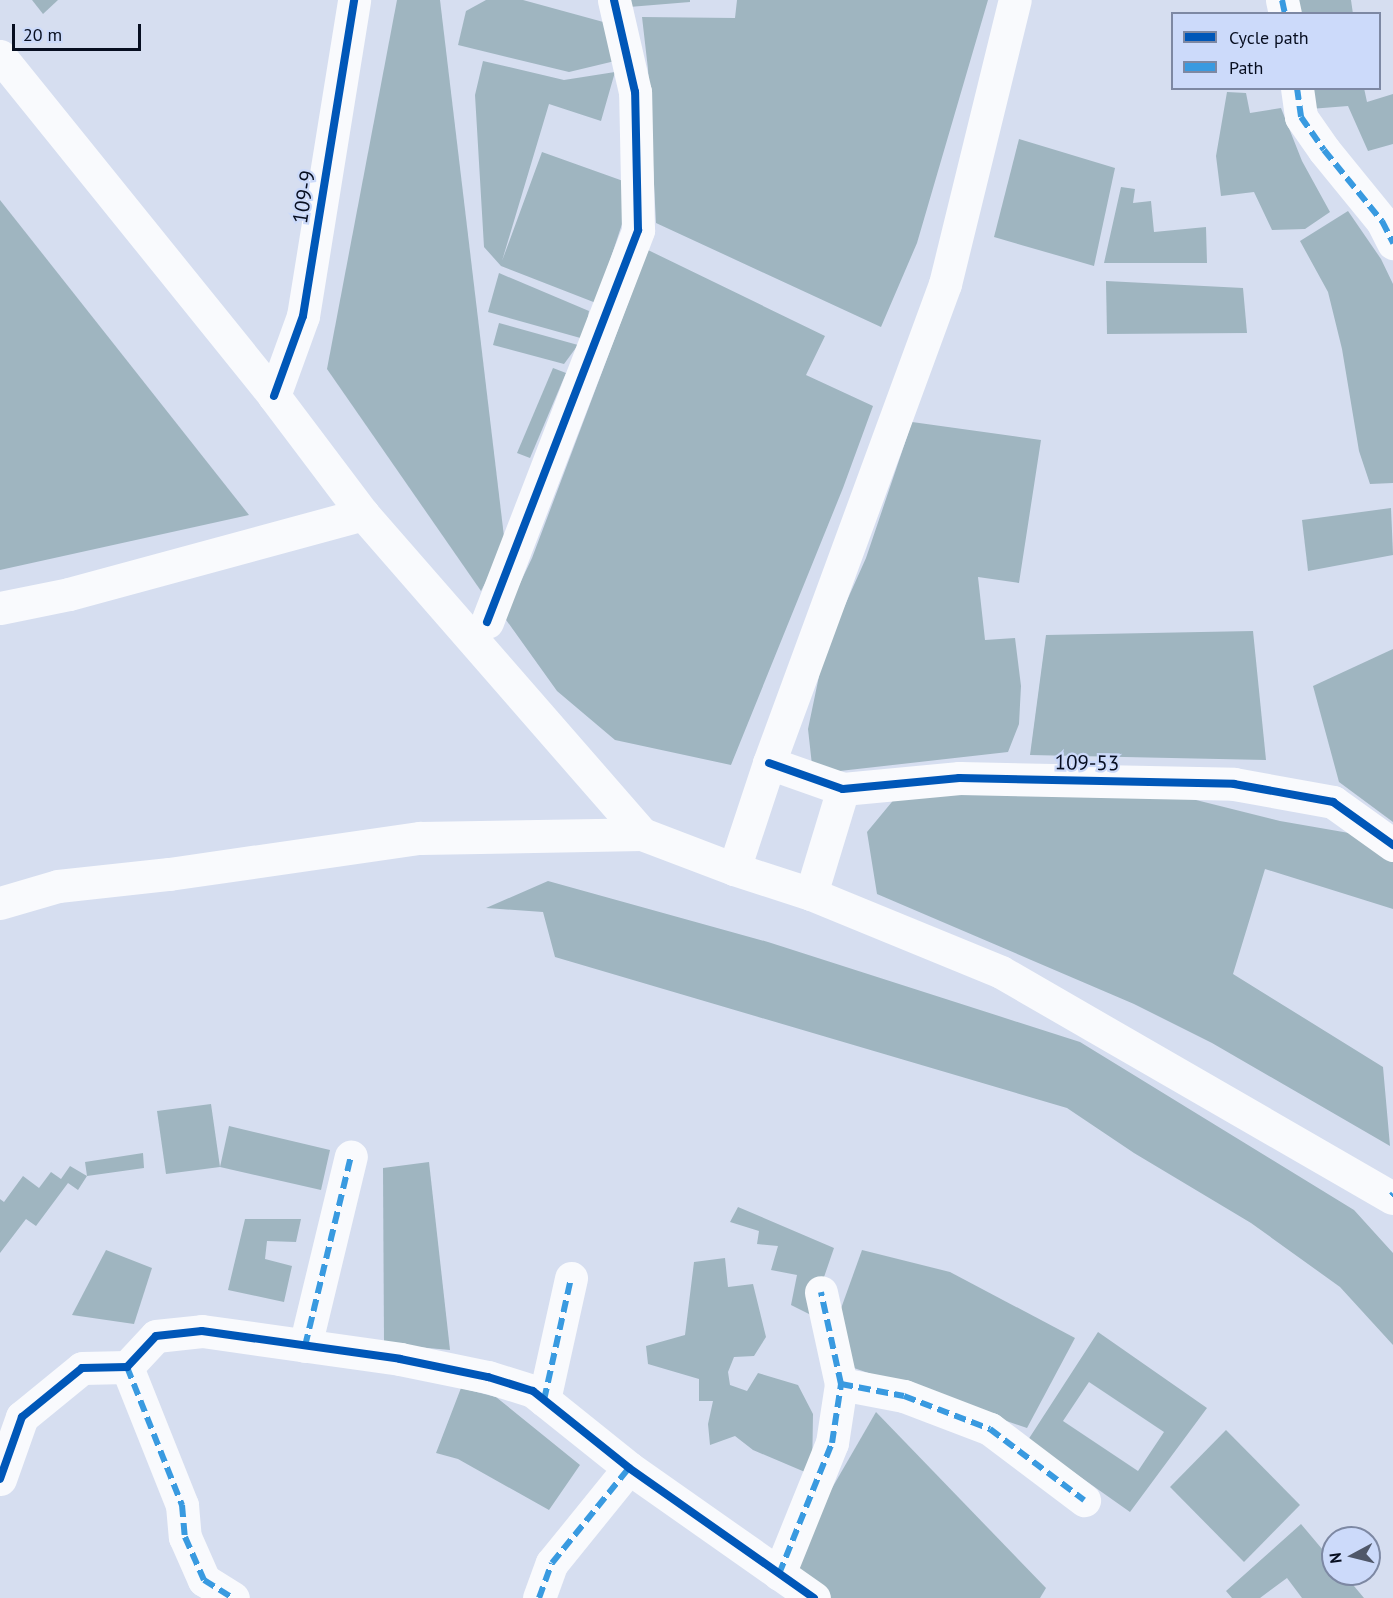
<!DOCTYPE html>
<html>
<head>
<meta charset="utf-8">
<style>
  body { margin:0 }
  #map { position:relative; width:1393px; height:1598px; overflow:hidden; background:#d6def0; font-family:"PT Sans",sans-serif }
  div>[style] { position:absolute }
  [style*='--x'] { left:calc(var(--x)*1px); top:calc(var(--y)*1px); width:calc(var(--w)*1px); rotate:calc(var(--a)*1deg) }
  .building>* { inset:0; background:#9fb5c0 }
  .street>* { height:33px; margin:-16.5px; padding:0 16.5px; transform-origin:16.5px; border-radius:16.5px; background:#f9fafd }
  .secondary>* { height:33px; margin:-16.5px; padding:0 16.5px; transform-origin:16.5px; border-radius:16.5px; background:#f9fafd }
  .quiet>* { height:6px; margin-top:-3px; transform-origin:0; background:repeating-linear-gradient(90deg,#399ae0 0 12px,transparent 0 18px) }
  .cycleway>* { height:8px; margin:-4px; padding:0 4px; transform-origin:4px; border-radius:4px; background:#0057b8 }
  span { translate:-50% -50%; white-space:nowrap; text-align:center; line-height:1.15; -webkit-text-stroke:4.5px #ccdafa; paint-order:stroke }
  .street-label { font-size:21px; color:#070e20 }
  .legend { position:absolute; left:1171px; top:12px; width:210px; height:78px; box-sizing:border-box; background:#ccdafa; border:2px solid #7d88a3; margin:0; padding:8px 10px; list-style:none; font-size:18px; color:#070e20 }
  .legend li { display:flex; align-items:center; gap:12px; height:30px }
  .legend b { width:30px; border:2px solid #7d88a3 }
  .north { position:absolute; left:1321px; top:1526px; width:60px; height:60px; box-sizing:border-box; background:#ccdafa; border:2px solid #7d88a3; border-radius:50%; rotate:263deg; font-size:16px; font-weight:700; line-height:24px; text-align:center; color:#070e20 }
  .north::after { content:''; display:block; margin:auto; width:21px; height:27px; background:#4f5769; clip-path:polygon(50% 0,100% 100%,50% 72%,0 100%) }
  .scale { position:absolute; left:12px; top:24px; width:129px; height:27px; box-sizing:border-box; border:3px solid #070e20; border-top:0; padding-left:8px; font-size:18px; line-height:21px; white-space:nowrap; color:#070e20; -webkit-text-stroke:4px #ccdafa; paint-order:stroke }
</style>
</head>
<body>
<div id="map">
  <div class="building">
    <i style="clip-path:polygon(32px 0,58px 0,43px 14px)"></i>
    <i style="clip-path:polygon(397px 0,440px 0,505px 545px,481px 591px,327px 369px)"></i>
    <i style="clip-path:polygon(486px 0,523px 0,607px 23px,615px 61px,569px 72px,458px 45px,466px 11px)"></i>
    <i style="clip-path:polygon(628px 0,690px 0,690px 2px,629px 7px)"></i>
    <i style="clip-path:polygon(737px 0,988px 0,917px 243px,881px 327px,656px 223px,648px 69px,642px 17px,735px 18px)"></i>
    <i style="clip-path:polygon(1290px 0,1351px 0,1353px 14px,1293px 14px)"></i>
    <i style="clip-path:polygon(483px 61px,564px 80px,615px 72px,601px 121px,549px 104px,502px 261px,542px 152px,626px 182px,623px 221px,596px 303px,501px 266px,484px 247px,475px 95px)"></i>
    <i style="clip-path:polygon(1306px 88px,1364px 88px,1367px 102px,1393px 94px,1393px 144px,1368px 151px,1348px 106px,1310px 109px)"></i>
    <i style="clip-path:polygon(1227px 92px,1246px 93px,1250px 113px,1281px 108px,1302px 161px,1330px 212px,1305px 229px,1272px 230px,1254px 192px,1221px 196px,1216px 156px)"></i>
    <i style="clip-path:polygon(1019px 139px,1115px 168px,1094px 266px,994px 237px)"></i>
    <i style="clip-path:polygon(1121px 187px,1135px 189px,1133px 203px,1151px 201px,1154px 232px,1206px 227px,1207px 263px,1104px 263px)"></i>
    <i style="clip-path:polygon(0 200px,249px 515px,0 570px)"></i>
    <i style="clip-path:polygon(1348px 211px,1381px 259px,1393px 284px,1393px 483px,1370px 484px,1359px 451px,1342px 349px,1328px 292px,1300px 241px)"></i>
    <i style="clip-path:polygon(648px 250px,825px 336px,806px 375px,873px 406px,843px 488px,731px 765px,615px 740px,557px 691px,504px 617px,532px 558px)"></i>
    <i style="clip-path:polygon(499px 273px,589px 311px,584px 339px,488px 312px)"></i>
    <i style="clip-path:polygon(1106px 281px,1243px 288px,1247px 333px,1107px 334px)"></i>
    <i style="clip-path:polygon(499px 323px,578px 345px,564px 364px,493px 345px)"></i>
    <i style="clip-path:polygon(553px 368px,566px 373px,530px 458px,517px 453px)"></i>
    <i style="clip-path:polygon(912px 422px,1041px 440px,1019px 583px,978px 577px,985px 640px,1015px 638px,1021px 686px,1019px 724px,1008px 752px,813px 774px,808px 729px,824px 652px,866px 558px)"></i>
    <i style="clip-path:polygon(1391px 508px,1393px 555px,1308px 571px,1302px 520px)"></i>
    <i style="clip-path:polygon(1253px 631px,1266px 760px,1030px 755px,1046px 635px)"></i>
    <i style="clip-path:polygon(1393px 649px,1393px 822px,1339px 782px,1313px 686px)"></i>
    <i style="clip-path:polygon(985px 791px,1184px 797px,1280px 821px,1349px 833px,1393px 860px,1393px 909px,1265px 869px,1233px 974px,1383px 1067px,1390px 1146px,1212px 1043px,1134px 1004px,877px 894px,867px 832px,896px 797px)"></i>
    <i style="clip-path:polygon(548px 881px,768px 942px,1080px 1042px,1354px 1210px,1393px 1253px,1393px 1345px,1340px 1287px,1251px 1223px,1134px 1153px,1067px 1108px,555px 957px,543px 912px,486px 908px)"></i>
    <i style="clip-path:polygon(211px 1104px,220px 1167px,166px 1174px,157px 1111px)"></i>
    <i style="clip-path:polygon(229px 1126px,330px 1150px,321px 1190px,220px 1167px)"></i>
    <i style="clip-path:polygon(143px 1153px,144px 1168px,87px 1176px,78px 1190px,68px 1183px,36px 1226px,26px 1219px,0 1253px,0 1199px,4px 1202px,23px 1176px,39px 1188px,51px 1172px,61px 1179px,70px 1166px,87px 1176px,85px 1162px)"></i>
    <i style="clip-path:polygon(429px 1162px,450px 1350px,384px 1344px,383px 1168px)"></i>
    <i style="clip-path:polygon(738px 1207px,834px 1248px,811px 1315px,791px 1305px,797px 1275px,771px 1270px,778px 1246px,757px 1244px,759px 1231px,730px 1222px)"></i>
    <i style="clip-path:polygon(245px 1219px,301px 1219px,296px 1242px,267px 1241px,265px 1259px,292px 1266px,284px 1302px,228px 1290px)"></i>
    <i style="clip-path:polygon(106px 1250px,152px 1268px,134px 1324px,72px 1315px)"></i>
    <i style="clip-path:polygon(862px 1250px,950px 1272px,1075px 1338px,1027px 1428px,854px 1368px,839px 1314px)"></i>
    <i style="clip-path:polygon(725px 1258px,728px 1287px,753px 1284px,766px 1337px,754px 1356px,734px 1357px,728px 1372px,730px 1385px,747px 1391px,758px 1373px,798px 1385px,813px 1414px,812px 1475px,753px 1450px,735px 1436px,710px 1445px,708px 1424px,713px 1401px,699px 1401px,699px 1379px,648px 1364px,646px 1346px,685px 1335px,694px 1262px)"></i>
    <i style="clip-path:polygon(evenodd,1098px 1332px,1207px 1408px,1130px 1512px,1028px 1440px,1098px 1332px,1089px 1382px,1164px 1432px,1138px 1471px,1063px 1421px,1089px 1382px)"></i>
    <i style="clip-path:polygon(461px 1388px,496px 1397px,580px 1465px,549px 1510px,458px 1459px,436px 1453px)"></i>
    <i style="clip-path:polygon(876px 1412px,1046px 1588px,1040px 1598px,830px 1598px,784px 1571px)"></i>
    <i style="clip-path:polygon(1226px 1430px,1300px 1505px,1244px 1562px,1170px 1487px)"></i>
    <i style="clip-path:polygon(1301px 1524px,1333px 1562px,1333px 1574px,1344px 1574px,1364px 1598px,1302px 1598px,1287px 1578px,1260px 1598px,1232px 1598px,1226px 1591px)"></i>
  </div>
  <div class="street">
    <i style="--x:1282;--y:0;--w:14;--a:78"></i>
    <i style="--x:1297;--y:88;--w:29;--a:82"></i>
    <i style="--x:1301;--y:117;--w:40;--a:55.1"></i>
    <i style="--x:1324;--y:150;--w:92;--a:50.8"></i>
    <i style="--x:1382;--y:221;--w:25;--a:63"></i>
    <i style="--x:274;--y:396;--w:85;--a:-70.1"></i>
    <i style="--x:303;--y:316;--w:320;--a:-80.8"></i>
    <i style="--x:0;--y:608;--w:70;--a:-11.5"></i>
    <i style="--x:69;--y:594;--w:305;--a:-15.2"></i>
    <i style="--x:487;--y:622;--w:420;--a:-68.9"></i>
    <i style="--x:638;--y:230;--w:138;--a:-91.2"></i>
    <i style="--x:635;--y:92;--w:94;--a:-102.9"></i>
    <i style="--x:769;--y:763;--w:78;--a:19.4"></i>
    <i style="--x:843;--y:789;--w:117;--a:-5.4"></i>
    <i style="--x:959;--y:778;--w:275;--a:1.2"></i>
    <i style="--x:1234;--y:784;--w:101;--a:10.3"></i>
    <i style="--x:1333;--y:802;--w:74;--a:35.6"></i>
    <i style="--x:811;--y:894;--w:110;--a:-73.1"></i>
    <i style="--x:305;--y:1346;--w:195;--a:-76.4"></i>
    <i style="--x:127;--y:1367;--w:149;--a:68.3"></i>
    <i style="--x:182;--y:1505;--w:32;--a:85"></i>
    <i style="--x:185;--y:1537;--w:47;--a:66.2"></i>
    <i style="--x:204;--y:1580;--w:34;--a:32"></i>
    <i style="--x:841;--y:1384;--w:64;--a:10.8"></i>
    <i style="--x:904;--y:1396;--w:92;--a:21"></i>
    <i style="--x:990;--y:1429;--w:118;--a:37.1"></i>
    <i style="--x:544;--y:1400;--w:125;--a:-77.5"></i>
    <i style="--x:0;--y:1479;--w:66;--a:-70.5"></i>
    <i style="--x:22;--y:1417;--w:77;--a:-39.2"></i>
    <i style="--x:82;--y:1368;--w:45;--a:-1.3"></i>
    <i style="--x:127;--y:1367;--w:42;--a:-46.9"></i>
    <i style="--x:156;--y:1336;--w:46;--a:-6.2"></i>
    <i style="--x:202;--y:1331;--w:200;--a:8"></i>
    <i style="--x:400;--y:1359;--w:90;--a:11.6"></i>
    <i style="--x:488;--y:1377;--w:47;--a:17.3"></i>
    <i style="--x:533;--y:1391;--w:123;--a:38.7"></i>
    <i style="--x:629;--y:1468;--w:226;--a:35.1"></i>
    <i style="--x:779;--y:1574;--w:141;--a:-68"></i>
    <i style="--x:832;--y:1443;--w:60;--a:-81.3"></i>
    <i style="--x:841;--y:1384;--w:94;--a:-102.3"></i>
    <i style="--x:539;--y:1598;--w:37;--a:-70"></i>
    <i style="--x:552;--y:1563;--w:122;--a:-51"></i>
  </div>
  <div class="secondary">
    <i style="--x:0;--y:56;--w:437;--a:51.1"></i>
    <i style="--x:274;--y:396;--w:148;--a:53"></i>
    <i style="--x:363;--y:514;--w:425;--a:48.9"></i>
    <i style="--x:734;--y:869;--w:112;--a:-71.7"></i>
    <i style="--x:769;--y:763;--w:510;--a:-69.83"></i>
    <i style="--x:945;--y:284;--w:292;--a:-76.2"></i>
    <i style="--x:0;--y:903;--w:60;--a:-16.3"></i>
    <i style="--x:58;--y:886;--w:112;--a:-6.2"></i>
    <i style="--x:169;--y:874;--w:254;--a:-8.2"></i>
    <i style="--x:420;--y:838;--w:222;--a:-1"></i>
    <i style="--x:642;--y:834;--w:98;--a:20.8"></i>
    <i style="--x:734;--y:869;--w:81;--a:18"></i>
    <i style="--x:811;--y:894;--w:205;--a:22.3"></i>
    <i style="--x:1001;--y:972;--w:452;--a:30"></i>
  </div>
  <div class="quiet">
    <i style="--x:1282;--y:0;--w:14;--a:78"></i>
    <i style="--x:1297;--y:88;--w:29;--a:82"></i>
    <i style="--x:1301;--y:117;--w:40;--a:55.1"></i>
    <i style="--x:1324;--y:150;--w:92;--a:50.8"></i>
    <i style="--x:1382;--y:221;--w:25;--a:63"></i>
    <i style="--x:1391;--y:1196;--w:3;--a:-45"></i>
    <i style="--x:305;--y:1346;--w:195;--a:-76.4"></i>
    <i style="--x:127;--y:1367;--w:149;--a:68.3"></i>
    <i style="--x:182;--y:1505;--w:32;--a:85"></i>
    <i style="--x:185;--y:1537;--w:47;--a:66.2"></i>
    <i style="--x:204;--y:1580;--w:34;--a:32"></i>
    <i style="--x:841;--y:1384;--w:64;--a:10.8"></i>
    <i style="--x:904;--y:1396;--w:92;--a:21"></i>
    <i style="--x:990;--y:1429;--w:118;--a:37.1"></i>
    <i style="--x:544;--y:1400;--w:125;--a:-77.5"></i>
    <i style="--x:779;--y:1574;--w:141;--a:-68"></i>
    <i style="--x:832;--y:1443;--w:60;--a:-81.3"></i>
    <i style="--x:841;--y:1384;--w:94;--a:-102.3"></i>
    <i style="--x:539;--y:1598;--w:37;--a:-70"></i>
    <i style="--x:552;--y:1563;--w:122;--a:-51"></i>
  </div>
  <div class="cycleway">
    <i style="--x:274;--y:396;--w:85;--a:-70.1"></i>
    <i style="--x:303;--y:316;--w:320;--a:-80.8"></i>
    <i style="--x:487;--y:622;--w:420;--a:-68.9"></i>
    <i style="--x:638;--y:230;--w:138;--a:-91.2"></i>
    <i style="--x:635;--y:92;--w:94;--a:-102.9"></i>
    <i style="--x:769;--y:763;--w:78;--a:19.4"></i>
    <i style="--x:843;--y:789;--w:117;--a:-5.4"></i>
    <i style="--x:959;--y:778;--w:275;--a:1.2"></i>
    <i style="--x:1234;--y:784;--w:101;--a:10.3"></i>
    <i style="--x:1333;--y:802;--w:74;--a:35.6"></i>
    <i style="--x:0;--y:1479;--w:66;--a:-70.5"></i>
    <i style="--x:22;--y:1417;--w:77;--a:-39.2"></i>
    <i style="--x:82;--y:1368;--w:45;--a:-1.3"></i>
    <i style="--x:127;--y:1367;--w:42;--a:-46.9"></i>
    <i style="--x:156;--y:1336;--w:46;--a:-6.2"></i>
    <i style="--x:202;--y:1331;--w:200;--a:8"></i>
    <i style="--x:400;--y:1359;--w:90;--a:11.6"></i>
    <i style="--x:488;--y:1377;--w:47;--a:17.3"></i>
    <i style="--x:533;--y:1391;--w:123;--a:38.7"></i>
    <i style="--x:629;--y:1468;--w:226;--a:35.1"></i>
  </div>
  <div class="street-label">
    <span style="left:304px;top:197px;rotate:-81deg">109-9</span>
    <span style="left:1087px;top:763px;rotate:1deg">109-53</span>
  </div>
  <ul class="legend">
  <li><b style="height:8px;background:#0057b8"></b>Cycle path</li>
  <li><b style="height:8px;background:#399ae0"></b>Path</li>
  </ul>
  <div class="north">N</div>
  <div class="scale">20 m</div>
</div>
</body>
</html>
